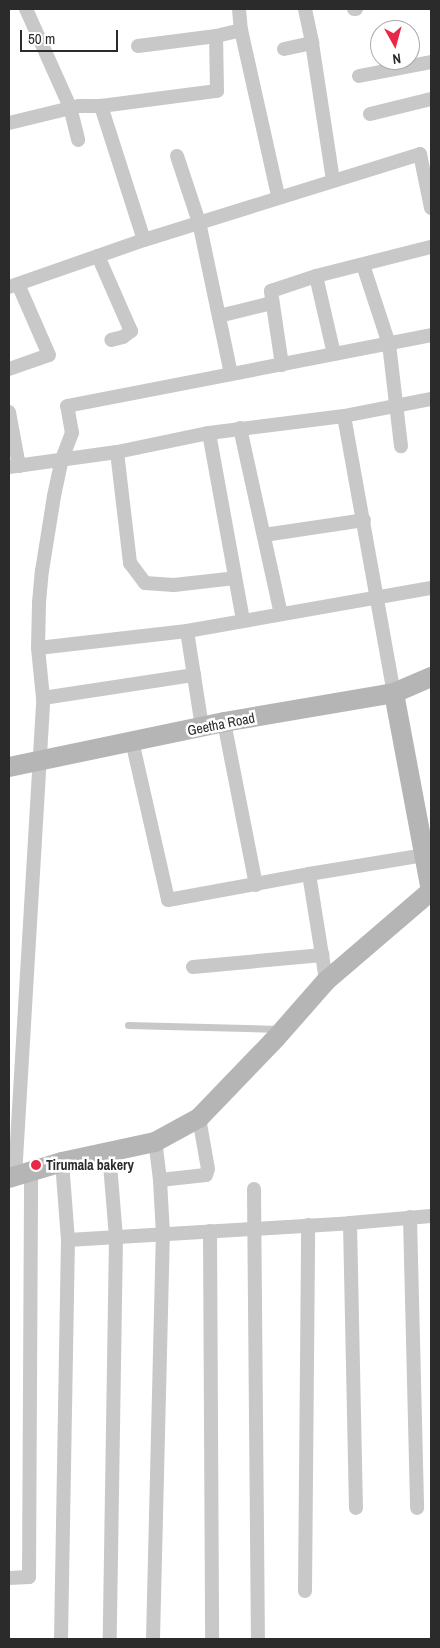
<!DOCTYPE html>
<html>
<head>
<meta charset="utf-8">
<style>
  body { margin:0 }
  #map { position:relative; width:440px; height:1648px; overflow:hidden; background:#fff; font-family:"Archivo Narrow",sans-serif }
  div>[style] { position:absolute }
  [style*='--x'] { left:calc(var(--x)*1px); top:calc(var(--y)*1px); width:calc(var(--w)*1px); rotate:calc(var(--a)*1deg) }
  .lane>* { height:7px; margin:-3.5px; padding:0 3.5px; transform-origin:3.5px; border-radius:3.5px; background:#c8c8c8 }
  .street>* { height:14px; margin:-7px; padding:0 7px; transform-origin:7px; border-radius:7px; background:#c8c8c8 }
  .secondary>* { height:20px; margin:-10px; padding:0 10px; transform-origin:10px; border-radius:10px; background:#b5b5b5 }
  .dots>* { width:14px; height:14px; translate:-50% -50%; box-sizing:border-box; border:2px solid #fff; border-radius:50% }
  span { translate:-50% -50%; white-space:nowrap; text-align:center; line-height:1.15; -webkit-text-stroke:5px #fff; paint-order:stroke }
  .street-label { font-size:14px; color:#2b2b2b }
  .poi-label { font-size:14px; color:#2b2b2b; font-weight:700 }
  .left { translate:0 -50%; text-align:left }
  .frame { position:absolute; inset:0; border:10px solid #2b2b2b; pointer-events:none }
  .north { position:absolute; left:370px; top:20px; width:50px; height:50px; box-sizing:border-box; background:#fff; border:1px solid #aaa; border-radius:50%; rotate:173deg; font-size:14px; font-weight:700; line-height:20px; text-align:center; color:#2b2b2b }
  .north::after { content:''; display:block; margin:auto; width:18px; height:22px; background:#e92746; clip-path:polygon(50% 0,100% 100%,50% 72%,0 100%) }
  .scale { position:absolute; left:20px; top:30px; width:98px; height:22px; box-sizing:border-box; border:2px solid #2b2b2b; border-top:0; padding-left:6px; font-size:15px; line-height:18px; white-space:nowrap; color:#2b2b2b; -webkit-text-stroke:4px #fff; paint-order:stroke }
</style>
</head>
<body>
<div id="map">
  <div class="lane">
    <i style="--x:128;--y:1025;--w:152;--a:1.5"></i>
  </div>
  <div class="street">
    <i style="--x:26;--y:9;--w:107;--a:65.8"></i>
    <i style="--x:70;--y:107;--w:34;--a:76"></i>
    <i style="--x:239;--y:9;--w:21;--a:85"></i>
    <i style="--x:241;--y:30;--w:170;--a:77.4"></i>
    <i style="--x:305;--y:9;--w:35;--a:78"></i>
    <i style="--x:354;--y:9;--w:2;--a:0"></i>
    <i style="--x:138;--y:46;--w:79;--a:-7.3"></i>
    <i style="--x:284;--y:49;--w:29;--a:-12"></i>
    <i style="--x:312;--y:43;--w:139;--a:81.3"></i>
    <i style="--x:359;--y:76;--w:73;--a:-11"></i>
    <i style="--x:370;--y:114;--w:63;--a:-13.8"></i>
    <i style="--x:9;--y:123;--w:72;--a:-13.7"></i>
    <i style="--x:79;--y:106;--w:22;--a:0"></i>
    <i style="--x:177;--y:156;--w:70;--a:71.6"></i>
    <i style="--x:199;--y:222;--w:155;--a:78.1"></i>
    <i style="--x:144;--y:240;--w:141;--a:-107.8"></i>
    <i style="--x:101;--y:106;--w:117;--a:-7.4"></i>
    <i style="--x:217;--y:91;--w:55;--a:-91"></i>
    <i style="--x:216;--y:36;--w:26;--a:-13"></i>
    <i style="--x:98;--y:256;--w:82;--a:66.3"></i>
    <i style="--x:131;--y:331;--w:10;--a:143"></i>
    <i style="--x:123;--y:337;--w:12;--a:166"></i>
    <i style="--x:363;--y:265;--w:83;--a:71.8"></i>
    <i style="--x:389;--y:344;--w:103;--a:83.3"></i>
    <i style="--x:9;--y:287;--w:143;--a:-19.2"></i>
    <i style="--x:144;--y:240;--w:289;--a:-17.3"></i>
    <i style="--x:420;--y:154;--w:55;--a:78.5"></i>
    <i style="--x:219;--y:316;--w:55;--a:-13.8"></i>
    <i style="--x:334;--y:354;--w:80;--a:-103"></i>
    <i style="--x:316;--y:276;--w:119;--a:-14.2"></i>
    <i style="--x:282;--y:365;--w:75;--a:-98.5"></i>
    <i style="--x:271;--y:291;--w:47;--a:-18.4"></i>
    <i style="--x:9;--y:369;--w:42;--a:-19.3"></i>
    <i style="--x:49;--y:355;--w:77;--a:-113.6"></i>
    <i style="--x:9;--y:412;--w:55;--a:79.5"></i>
    <i style="--x:344;--y:416;--w:281;--a:79.8"></i>
    <i style="--x:240;--y:428;--w:190;--a:77.6"></i>
    <i style="--x:209;--y:433;--w:191;--a:79.7"></i>
    <i style="--x:117;--y:452;--w:112;--a:83.3"></i>
    <i style="--x:130;--y:563;--w:25;--a:53"></i>
    <i style="--x:145;--y:583;--w:29;--a:4"></i>
    <i style="--x:174;--y:585;--w:61;--a:-6.5"></i>
    <i style="--x:9;--y:467;--w:109;--a:-7.9"></i>
    <i style="--x:117;--y:452;--w:94;--a:-11.7"></i>
    <i style="--x:209;--y:433;--w:136;--a:-7.2"></i>
    <i style="--x:344;--y:416;--w:89;--a:-11.1"></i>
    <i style="--x:264;--y:535;--w:101;--a:-8.5"></i>
    <i style="--x:187;--y:631;--w:97;--a:81.1"></i>
    <i style="--x:38;--y:648;--w:150;--a:-6.5"></i>
    <i style="--x:187;--y:631;--w:248;--a:-10"></i>
    <i style="--x:43;--y:698;--w:153;--a:-8.7"></i>
    <i style="--x:224;--y:722;--w:166;--a:78.9"></i>
    <i style="--x:132;--y:741;--w:163;--a:77.2"></i>
    <i style="--x:168;--y:900;--w:143;--a:-10.4"></i>
    <i style="--x:322;--y:955;--w:82;--a:-99.1"></i>
    <i style="--x:309;--y:874;--w:118;--a:-9.3"></i>
    <i style="--x:193;--y:967;--w:130;--a:-5.3"></i>
    <i style="--x:322;--y:955;--w:26;--a:81"></i>
    <i style="--x:109;--y:1152;--w:85;--a:85.3"></i>
    <i style="--x:116;--y:1237;--w:402;--a:90.9"></i>
    <i style="--x:62;--y:1162;--w:78;--a:85.6"></i>
    <i style="--x:68;--y:1240;--w:283;--a:-3.4"></i>
    <i style="--x:350;--y:1223;--w:81;--a:-4.9"></i>
    <i style="--x:15;--y:1176;--w:479;--a:-86.6"></i>
    <i style="--x:43;--y:698;--w:50;--a:-95.7"></i>
    <i style="--x:38;--y:648;--w:45;--a:-88.7"></i>
    <i style="--x:39;--y:603;--w:32;--a:-85"></i>
    <i style="--x:42;--y:571;--w:76;--a:-80.9"></i>
    <i style="--x:54;--y:496;--w:38;--a:-78"></i>
    <i style="--x:62;--y:459;--w:28;--a:-69"></i>
    <i style="--x:72;--y:433;--w:27;--a:-100"></i>
    <i style="--x:67;--y:406;--w:371;--a:-11"></i>
    <i style="--x:160;--y:1180;--w:46;--a:-6.2"></i>
    <i style="--x:206;--y:1175;--w:6;--a:-72"></i>
    <i style="--x:208;--y:1169;--w:52;--a:-100"></i>
    <i style="--x:254;--y:1189;--w:450;--a:89.5"></i>
    <i style="--x:410;--y:1217;--w:291;--a:88.6"></i>
    <i style="--x:350;--y:1223;--w:285;--a:88.8"></i>
    <i style="--x:210;--y:1231;--w:408;--a:89.7"></i>
    <i style="--x:9;--y:1578;--w:20;--a:-3"></i>
    <i style="--x:29;--y:1577;--w:405;--a:-89.7"></i>
    <i style="--x:305;--y:1591;--w:366;--a:-89.5"></i>
    <i style="--x:61;--y:1639;--w:399;--a:-89"></i>
    <i style="--x:153;--y:1639;--w:405;--a:-88.6"></i>
    <i style="--x:163;--y:1234;--w:54;--a:-93.2"></i>
    <i style="--x:160;--y:1180;--w:38;--a:-97"></i>
  </div>
  <div class="secondary">
    <i style="--x:9;--y:767;--w:220;--a:-11.8"></i>
    <i style="--x:224;--y:722;--w:172;--a:-9.7"></i>
    <i style="--x:394;--y:693;--w:40;--a:-23.4"></i>
    <i style="--x:9;--y:1178;--w:55;--a:-16.8"></i>
    <i style="--x:62;--y:1162;--w:95;--a:-12.1"></i>
    <i style="--x:155;--y:1142;--w:50;--a:-28.6"></i>
    <i style="--x:199;--y:1118;--w:111;--a:-46.1"></i>
    <i style="--x:276;--y:1038;--w:76;--a:-48.7"></i>
    <i style="--x:326;--y:981;--w:138;--a:-40.6"></i>
    <i style="--x:431;--y:891;--w:201;--a:-100.6"></i>
  </div>
  <div class="dots">
    <i style="left:36px;top:1165px;background:#e92746"></i>
  </div>
  <div class="street-label">
    <span style="left:221px;top:724px;rotate:-11deg">Geetha Road</span>
  </div>
  <div class="poi-label">
    <span class="left" style="left:46px;top:1165px">Tirumala bakery</span>
  </div>
  <div class="frame"></div>
  <div class="north">N</div>
  <div class="scale">50 m</div>
</div>
</body>
</html>
